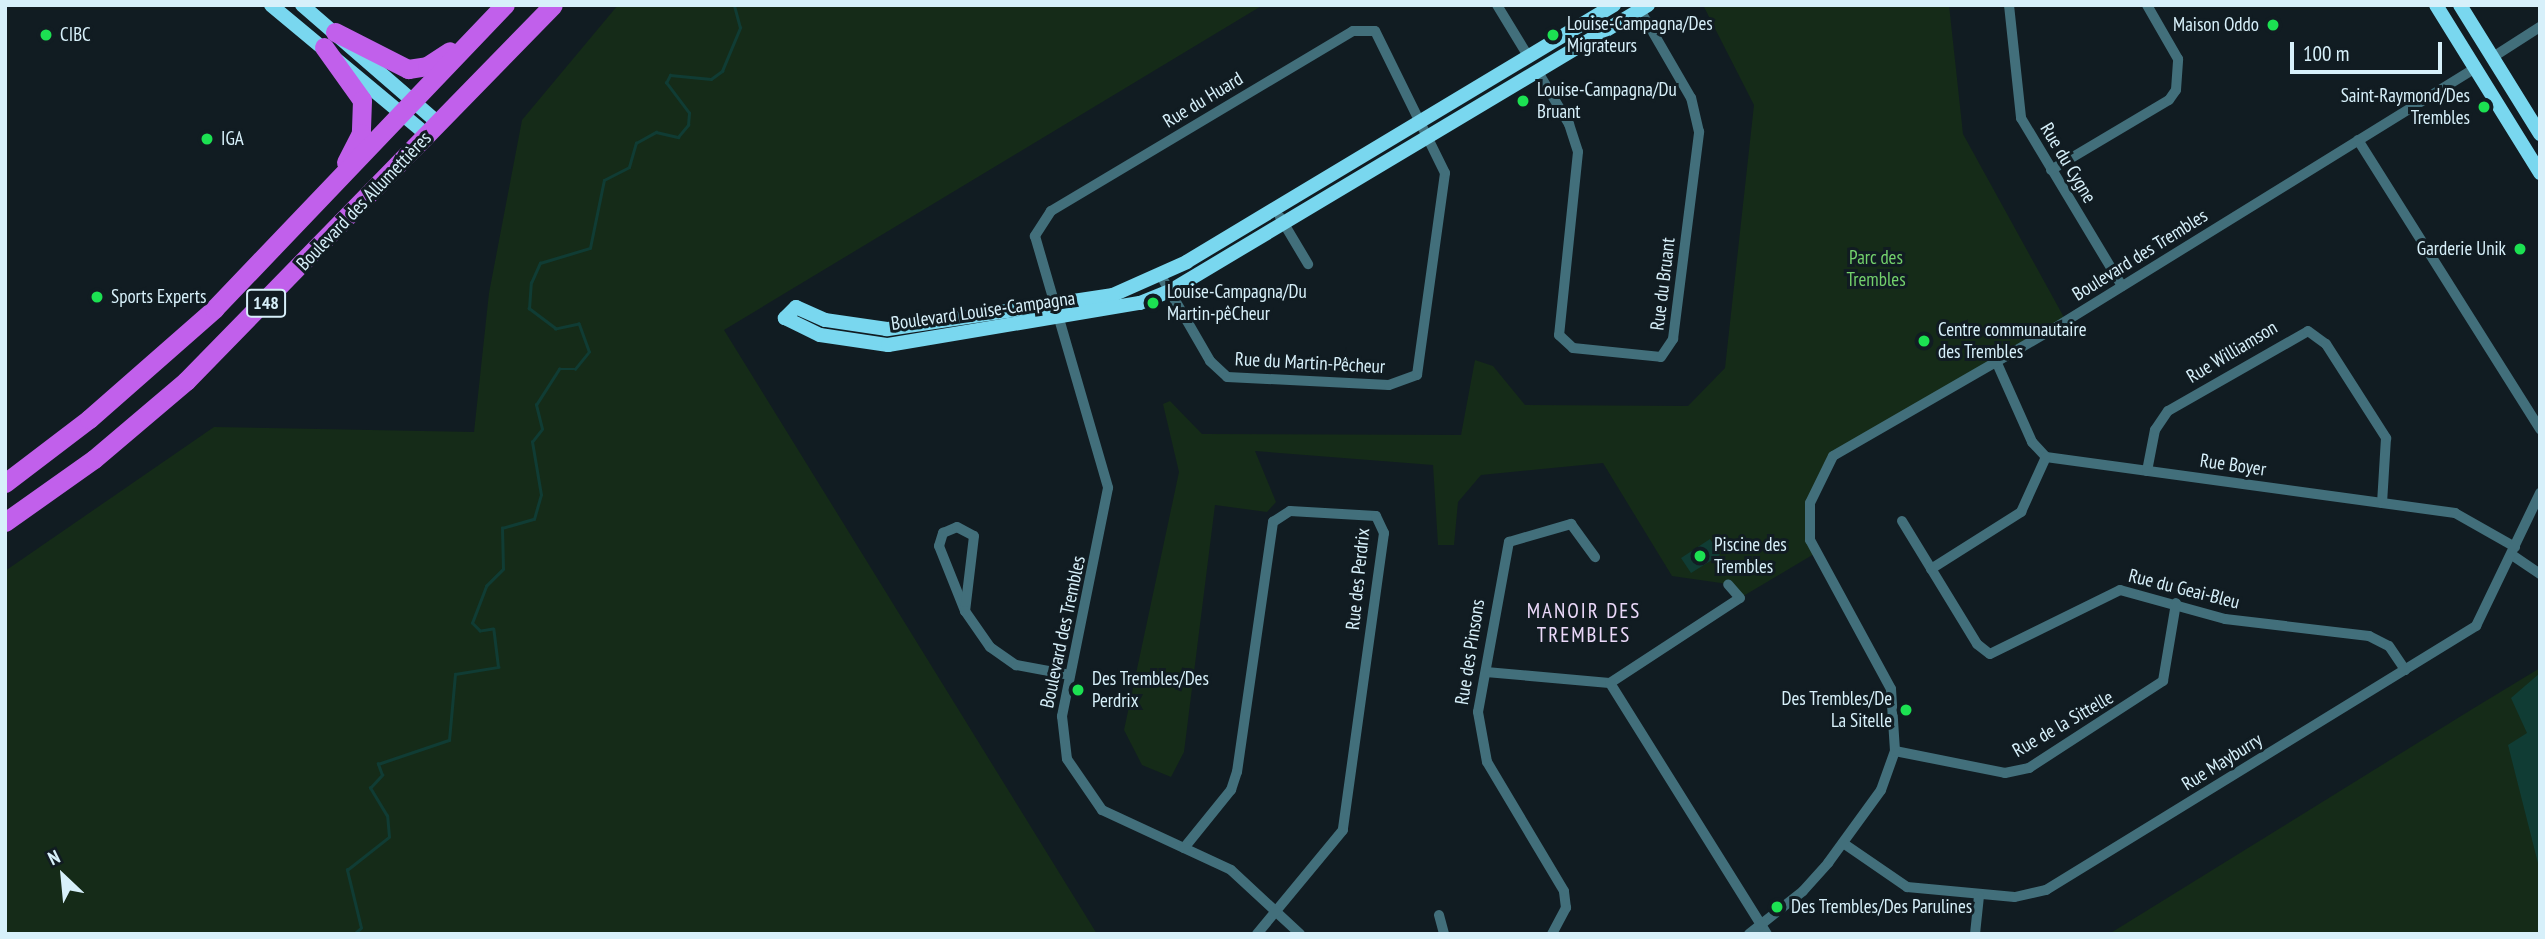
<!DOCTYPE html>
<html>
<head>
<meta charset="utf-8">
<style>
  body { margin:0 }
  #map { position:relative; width:2545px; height:939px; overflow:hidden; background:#111c22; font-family:"PT Sans Narrow",sans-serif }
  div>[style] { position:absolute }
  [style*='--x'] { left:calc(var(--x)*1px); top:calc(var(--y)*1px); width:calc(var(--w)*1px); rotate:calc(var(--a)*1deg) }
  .green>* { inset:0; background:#152b18 }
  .water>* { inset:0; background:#103c34 }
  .stream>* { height:2.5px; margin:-1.25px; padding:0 1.25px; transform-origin:1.25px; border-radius:1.25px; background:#103c34 }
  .street>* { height:10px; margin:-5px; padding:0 5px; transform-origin:5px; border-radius:5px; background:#426f7b }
  .secondary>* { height:14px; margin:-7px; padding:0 7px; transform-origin:7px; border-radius:7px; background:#79d7ef }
  .highway>* { height:19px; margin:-9.5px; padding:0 9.5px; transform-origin:9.5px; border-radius:9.5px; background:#c160eb }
  .dots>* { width:19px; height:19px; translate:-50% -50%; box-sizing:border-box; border:4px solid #111c22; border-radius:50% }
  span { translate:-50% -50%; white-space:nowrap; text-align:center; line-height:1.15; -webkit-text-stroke:6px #111c22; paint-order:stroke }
  .shield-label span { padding:2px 5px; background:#111c22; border:2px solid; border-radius:5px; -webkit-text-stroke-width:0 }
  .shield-label { font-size:18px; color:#d7f0fa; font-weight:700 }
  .poi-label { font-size:19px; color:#d7f0fa }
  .left { translate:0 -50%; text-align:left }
  .right { translate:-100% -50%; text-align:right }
  .street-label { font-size:19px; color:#d7f0fa }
  .park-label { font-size:19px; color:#73d16c }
  .neighbourhood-label { font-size:21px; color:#ebd9fa; letter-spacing:2px }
  .frame { position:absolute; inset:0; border:7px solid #d7f0fa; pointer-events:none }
  .north { position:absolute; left:28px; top:841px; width:70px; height:70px; -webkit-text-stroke:5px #111c22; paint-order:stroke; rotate:334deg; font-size:19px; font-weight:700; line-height:28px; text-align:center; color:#d7f0fa }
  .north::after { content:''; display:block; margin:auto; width:24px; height:32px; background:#d7f0fa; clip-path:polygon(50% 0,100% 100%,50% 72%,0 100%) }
  .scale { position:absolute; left:2290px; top:42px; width:152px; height:32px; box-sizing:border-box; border:4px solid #d7f0fa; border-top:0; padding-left:9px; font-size:21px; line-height:24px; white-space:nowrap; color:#d7f0fa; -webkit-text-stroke:5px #111c22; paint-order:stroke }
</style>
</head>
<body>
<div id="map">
  <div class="green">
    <i style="clip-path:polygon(618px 5px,1263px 5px,724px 330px,1097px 934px,5px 934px,5px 571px,214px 427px,474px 432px,489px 293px,522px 120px)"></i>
    <i style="clip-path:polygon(1703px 5px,1949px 5px,1963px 134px,2066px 321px,1842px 448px,1813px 490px,1814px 554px,1740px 598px,1728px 584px,1672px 576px,1603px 463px,1481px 475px,1458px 502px,1454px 545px,1438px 545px,1433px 465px,1255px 451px,1276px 502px,1267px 512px,1215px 505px,1184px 752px,1171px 777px,1142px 765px,1124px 730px,1179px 472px,1163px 404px,1170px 401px,1202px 434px,1461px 435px,1475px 360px,1493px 366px,1525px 405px,1688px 406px,1725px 368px,1754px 105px)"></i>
    <i style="clip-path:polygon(2540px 668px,2540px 934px,2109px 934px,2474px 708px)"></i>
  </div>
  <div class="water">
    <i style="clip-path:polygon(1710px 539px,1720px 555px,1691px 573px,1681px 558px)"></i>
    <i style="clip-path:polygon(2540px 673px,2540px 871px,2508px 745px,2527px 733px,2511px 698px)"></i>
  </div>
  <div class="stream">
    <i style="--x:311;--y:934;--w:12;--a:0"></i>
    <i style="--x:354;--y:934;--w:9;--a:-41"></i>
    <i style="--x:361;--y:928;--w:60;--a:-103.6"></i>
    <i style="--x:347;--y:870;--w:53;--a:-38.2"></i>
    <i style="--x:389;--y:837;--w:21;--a:-95"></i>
    <i style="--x:387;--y:816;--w:33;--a:-121"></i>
    <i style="--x:370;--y:788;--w:18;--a:-47"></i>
    <i style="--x:382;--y:775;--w:12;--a:-110"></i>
    <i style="--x:378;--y:764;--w:75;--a:-18.7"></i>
    <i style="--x:449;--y:740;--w:66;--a:-84.8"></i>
    <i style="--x:455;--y:674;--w:44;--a:-9.2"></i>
    <i style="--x:498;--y:667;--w:38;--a:-97"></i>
    <i style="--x:493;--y:629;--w:13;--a:171"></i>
    <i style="--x:480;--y:631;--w:11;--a:-135"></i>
    <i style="--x:472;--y:623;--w:40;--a:-69"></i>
    <i style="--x:486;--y:586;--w:24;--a:-45"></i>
    <i style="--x:503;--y:569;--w:41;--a:-91.4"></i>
    <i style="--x:502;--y:528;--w:33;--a:-16"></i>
    <i style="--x:534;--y:519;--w:25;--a:-74"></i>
    <i style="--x:541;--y:495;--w:54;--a:-99.6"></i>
    <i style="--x:532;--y:442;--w:16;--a:-52"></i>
    <i style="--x:542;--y:429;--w:25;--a:-104"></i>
    <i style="--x:536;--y:405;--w:43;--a:-57.4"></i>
    <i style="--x:559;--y:369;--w:16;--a:0"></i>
    <i style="--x:575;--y:369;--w:22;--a:-51"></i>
    <i style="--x:589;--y:352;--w:30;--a:-110"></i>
    <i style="--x:579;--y:324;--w:24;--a:168"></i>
    <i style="--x:556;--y:329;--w:34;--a:-143"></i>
    <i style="--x:529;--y:309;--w:26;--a:-86"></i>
    <i style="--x:531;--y:283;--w:22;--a:-66"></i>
    <i style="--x:540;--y:263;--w:52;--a:-16.7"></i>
    <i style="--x:590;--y:248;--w:69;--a:-78.4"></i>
    <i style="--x:604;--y:180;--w:28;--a:-27"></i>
    <i style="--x:629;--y:167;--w:25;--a:-74"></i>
    <i style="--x:636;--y:143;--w:23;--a:-29"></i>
    <i style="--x:656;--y:132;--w:23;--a:13"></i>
    <i style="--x:678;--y:137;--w:16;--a:-50"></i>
    <i style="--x:688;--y:125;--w:12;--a:-85"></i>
    <i style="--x:689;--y:113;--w:38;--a:-127"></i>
    <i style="--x:666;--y:83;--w:9;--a:-63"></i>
    <i style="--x:670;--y:75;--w:41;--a:5.6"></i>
    <i style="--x:711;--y:79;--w:14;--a:-36"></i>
    <i style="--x:722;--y:71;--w:47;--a:-67.3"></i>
    <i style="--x:740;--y:28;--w:24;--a:-105"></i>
  </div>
  <div class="street">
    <i style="--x:1497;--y:5;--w:60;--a:58.7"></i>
    <i style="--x:2009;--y:5;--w:114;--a:83.9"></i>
    <i style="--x:2021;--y:118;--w:196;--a:59"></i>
    <i style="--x:2493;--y:57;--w:56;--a:-32.6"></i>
    <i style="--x:1538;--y:72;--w:61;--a:59.2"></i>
    <i style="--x:1569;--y:124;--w:29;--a:72"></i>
    <i style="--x:1578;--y:152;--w:184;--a:95.9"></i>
    <i style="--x:1559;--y:335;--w:19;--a:43"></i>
    <i style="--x:1573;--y:348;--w:88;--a:5.8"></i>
    <i style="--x:1661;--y:357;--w:22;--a:-56"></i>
    <i style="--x:1673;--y:339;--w:209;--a:-82.8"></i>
    <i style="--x:1699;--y:132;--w:35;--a:-103"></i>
    <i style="--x:1691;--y:98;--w:102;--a:-120.1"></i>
    <i style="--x:2358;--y:140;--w:342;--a:57.8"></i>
    <i style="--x:2051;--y:170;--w:137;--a:-30.7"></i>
    <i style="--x:2169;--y:100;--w:12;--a:-55"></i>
    <i style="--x:2176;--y:90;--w:31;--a:-86"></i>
    <i style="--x:2178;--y:59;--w:62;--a:-119.9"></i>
    <i style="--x:1280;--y:217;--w:55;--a:59.2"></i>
    <i style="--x:1161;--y:276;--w:98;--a:60"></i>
    <i style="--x:1210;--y:361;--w:23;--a:43"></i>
    <i style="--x:1227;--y:377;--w:162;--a:2.8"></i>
    <i style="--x:1389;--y:385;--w:30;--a:-20"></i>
    <i style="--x:1417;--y:375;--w:204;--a:-82.1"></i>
    <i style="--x:1445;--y:173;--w:158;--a:-116.2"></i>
    <i style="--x:1375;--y:31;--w:22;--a:180"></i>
    <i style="--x:1353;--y:31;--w:352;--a:149.2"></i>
    <i style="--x:1051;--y:211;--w:30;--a:123"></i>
    <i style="--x:1035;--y:236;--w:262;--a:73.8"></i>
    <i style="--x:1108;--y:488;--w:233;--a:101.4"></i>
    <i style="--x:1062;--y:716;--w:43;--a:83.4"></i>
    <i style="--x:1067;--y:759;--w:62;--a:55.5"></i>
    <i style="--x:1102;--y:810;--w:142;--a:24.9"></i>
    <i style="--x:1231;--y:870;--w:94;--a:42.8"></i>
    <i style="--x:1996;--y:361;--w:89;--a:66"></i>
    <i style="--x:2032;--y:442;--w:21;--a:47"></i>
    <i style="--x:2046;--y:457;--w:413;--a:7.8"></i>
    <i style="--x:2455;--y:513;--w:69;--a:29.5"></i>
    <i style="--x:2147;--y:471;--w:42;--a:-79"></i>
    <i style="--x:2155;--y:430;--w:23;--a:-56"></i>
    <i style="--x:2168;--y:411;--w:161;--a:-29.7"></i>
    <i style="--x:2308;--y:331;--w:22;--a:36"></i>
    <i style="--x:2326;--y:344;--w:112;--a:57.4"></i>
    <i style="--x:2386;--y:438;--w:65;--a:93.5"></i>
    <i style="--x:1902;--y:521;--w:144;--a:58.6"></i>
    <i style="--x:1977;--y:644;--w:16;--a:38"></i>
    <i style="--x:1990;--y:654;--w:145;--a:-26.2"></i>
    <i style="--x:2120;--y:590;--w:109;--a:15.4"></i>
    <i style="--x:2225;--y:619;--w:145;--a:6.7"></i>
    <i style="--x:2369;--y:636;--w:22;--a:27"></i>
    <i style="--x:2389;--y:646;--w:29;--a:56"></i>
    <i style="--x:2512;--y:555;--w:34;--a:34"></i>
    <i style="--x:1931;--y:569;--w:107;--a:-32.3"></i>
    <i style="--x:2021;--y:512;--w:60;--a:-65.6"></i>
    <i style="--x:965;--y:611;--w:70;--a:-111.8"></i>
    <i style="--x:939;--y:546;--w:14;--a:-73"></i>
    <i style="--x:943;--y:533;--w:15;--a:-23"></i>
    <i style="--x:957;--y:527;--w:19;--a:28"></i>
    <i style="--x:974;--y:536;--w:76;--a:96.8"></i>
    <i style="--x:965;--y:611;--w:44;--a:55.2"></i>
    <i style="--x:990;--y:647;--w:32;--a:35"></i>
    <i style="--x:1016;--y:665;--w:55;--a:10.5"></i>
    <i style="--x:1486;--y:672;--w:124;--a:5.1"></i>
    <i style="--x:1610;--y:683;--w:155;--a:-33.2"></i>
    <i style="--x:1740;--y:598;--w:18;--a:-131"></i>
    <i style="--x:1610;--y:683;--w:296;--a:58"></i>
    <i style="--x:1895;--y:751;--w:112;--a:11.3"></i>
    <i style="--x:2005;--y:773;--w:25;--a:-12"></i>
    <i style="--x:2029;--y:768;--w:160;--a:-33"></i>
    <i style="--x:2163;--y:681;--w:79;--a:-80.5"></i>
    <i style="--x:1843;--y:843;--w:78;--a:34.5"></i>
    <i style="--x:1907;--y:887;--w:108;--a:5.3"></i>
    <i style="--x:2015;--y:897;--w:32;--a:-13"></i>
    <i style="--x:2046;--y:890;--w:505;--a:-31.55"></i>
    <i style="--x:2476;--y:626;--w:148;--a:-64.3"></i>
    <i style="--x:1184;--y:848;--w:75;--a:-51"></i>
    <i style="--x:1231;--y:790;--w:19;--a:-72"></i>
    <i style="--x:1237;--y:772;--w:253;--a:-81.8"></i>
    <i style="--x:1273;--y:522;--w:20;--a:-33"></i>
    <i style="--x:1290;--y:511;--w:86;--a:3.3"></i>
    <i style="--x:1376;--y:516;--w:19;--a:65"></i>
    <i style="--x:1384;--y:533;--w:300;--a:97.9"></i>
    <i style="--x:1343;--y:830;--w:135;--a:129.6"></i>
    <i style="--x:1439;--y:915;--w:20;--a:75"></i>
    <i style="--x:1552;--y:934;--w:30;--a:-62"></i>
    <i style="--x:1566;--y:908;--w:17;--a:-97"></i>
    <i style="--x:1564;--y:891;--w:150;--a:-120.8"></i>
    <i style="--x:1487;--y:762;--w:51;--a:-100.2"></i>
    <i style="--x:1478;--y:712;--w:173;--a:-79.7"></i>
    <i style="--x:1509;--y:542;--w:65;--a:-16.2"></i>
    <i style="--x:1571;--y:524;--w:41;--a:54"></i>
    <i style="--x:1749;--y:934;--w:69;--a:-38.5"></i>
    <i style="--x:1803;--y:891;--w:38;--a:-48"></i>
    <i style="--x:1828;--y:863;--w:90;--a:-54"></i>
    <i style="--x:1881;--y:790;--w:41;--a:-70.3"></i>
    <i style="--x:1895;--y:751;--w:62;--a:-93.7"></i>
    <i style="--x:1891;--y:689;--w:170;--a:-118.5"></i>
    <i style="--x:1810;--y:540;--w:37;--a:-90"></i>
    <i style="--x:1810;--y:503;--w:52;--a:-63.9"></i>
    <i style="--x:1833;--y:456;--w:254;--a:-30"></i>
    <i style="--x:2053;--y:329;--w:496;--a:-31.7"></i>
    <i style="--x:1975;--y:934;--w:38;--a:-84"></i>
  </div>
  <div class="secondary">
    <i style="--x:271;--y:5;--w:203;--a:39.8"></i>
    <i style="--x:302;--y:5;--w:180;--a:40.9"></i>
    <i style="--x:1614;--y:5;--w:498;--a:149"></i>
    <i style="--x:1187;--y:262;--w:81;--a:156"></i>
    <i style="--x:1113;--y:295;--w:229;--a:171.4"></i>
    <i style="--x:887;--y:329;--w:63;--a:-171.7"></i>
    <i style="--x:825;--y:320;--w:32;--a:-156"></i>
    <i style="--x:796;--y:307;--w:16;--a:135"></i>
    <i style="--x:785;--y:318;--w:39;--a:26"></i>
    <i style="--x:820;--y:335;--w:69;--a:8.4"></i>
    <i style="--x:888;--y:345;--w:255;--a:-9.5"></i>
    <i style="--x:1140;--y:303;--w:32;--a:-22"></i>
    <i style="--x:1170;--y:291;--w:557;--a:-30.89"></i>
    <i style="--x:2436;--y:5;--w:198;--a:58.2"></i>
    <i style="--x:2460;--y:5;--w:152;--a:58.2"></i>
  </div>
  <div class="highway">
    <i style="--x:335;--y:32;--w:82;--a:26.9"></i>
    <i style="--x:408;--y:69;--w:19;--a:-9"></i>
    <i style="--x:427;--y:66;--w:27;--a:-33"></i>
    <i style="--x:324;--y:47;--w:65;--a:54.4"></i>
    <i style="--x:362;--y:100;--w:33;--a:92"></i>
    <i style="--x:361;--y:133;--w:33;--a:117"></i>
    <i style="--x:5;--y:483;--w:106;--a:-37.3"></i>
    <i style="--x:89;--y:419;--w:167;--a:-41.3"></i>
    <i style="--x:214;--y:309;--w:421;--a:-46.3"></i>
    <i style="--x:5;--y:522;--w:109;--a:-35.3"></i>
    <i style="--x:94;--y:459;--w:121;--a:-40.3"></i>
    <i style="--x:186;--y:381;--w:525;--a:-45.69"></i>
  </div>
  <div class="dots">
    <i style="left:2273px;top:25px;background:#1ce152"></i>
    <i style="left:46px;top:35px;background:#1ce152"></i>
    <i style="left:1553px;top:35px;background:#1ce152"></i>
    <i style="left:1523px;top:101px;background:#1ce152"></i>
    <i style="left:2484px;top:107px;background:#1ce152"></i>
    <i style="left:207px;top:139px;background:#1ce152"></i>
    <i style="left:2520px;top:249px;background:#1ce152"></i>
    <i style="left:97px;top:297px;background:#1ce152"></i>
    <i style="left:1153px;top:303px;background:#1ce152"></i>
    <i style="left:1924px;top:341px;background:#1ce152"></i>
    <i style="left:1700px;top:556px;background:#1ce152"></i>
    <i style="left:1078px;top:690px;background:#1ce152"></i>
    <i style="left:1906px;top:710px;background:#1ce152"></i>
    <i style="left:1777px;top:907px;background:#1ce152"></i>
  </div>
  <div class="shield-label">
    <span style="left:266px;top:303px">148</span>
  </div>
  <div class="poi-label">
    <span class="left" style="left:1567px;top:35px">Louise-Campagna/Des<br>Migrateurs</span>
    <span class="right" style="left:2259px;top:25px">Maison Oddo</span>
    <span class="left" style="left:60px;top:35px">CIBC</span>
    <span class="left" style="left:1537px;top:101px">Louise-Campagna/Du<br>Bruant</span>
    <span class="right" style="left:2470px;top:107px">Saint-Raymond/Des<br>Trembles</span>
    <span class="left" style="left:221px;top:139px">IGA</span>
    <span class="right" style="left:2506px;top:249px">Garderie Unik</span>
    <span class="left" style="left:1167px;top:303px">Louise-Campagna/Du<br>Martin-pêCheur</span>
    <span class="left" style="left:111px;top:297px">Sports Experts</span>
    <span class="left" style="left:1938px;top:341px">Centre communautaire<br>des Trembles</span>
    <span class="left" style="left:1714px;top:556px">Piscine des<br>Trembles</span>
    <span class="left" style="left:1092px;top:690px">Des Trembles/Des<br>Perdrix</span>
    <span class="right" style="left:1892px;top:710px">Des Trembles/De<br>La Sitelle</span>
    <span class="left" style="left:1791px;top:907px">Des Trembles/Des Parulines</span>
  </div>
  <div class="street-label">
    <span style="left:1203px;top:100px;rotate:-31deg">Rue du Huard</span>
    <span style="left:2068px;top:163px;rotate:59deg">Rue du Cygne</span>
    <span style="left:364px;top:201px;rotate:-46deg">Boulevard des Allumettières</span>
    <span style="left:2140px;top:255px;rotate:-32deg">Boulevard des Trembles</span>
    <span style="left:1663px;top:284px;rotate:-83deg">Rue du Bruant</span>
    <span style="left:983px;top:311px;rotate:-8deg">Boulevard Louise-Campagna</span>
    <span style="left:2232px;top:352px;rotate:-31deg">Rue Williamson</span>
    <span style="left:1310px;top:363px;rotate:3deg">Rue du Martin-Pêcheur</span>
    <span style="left:2233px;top:465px;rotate:8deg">Rue Boyer</span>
    <span style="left:1358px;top:579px;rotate:-84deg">Rue des Perdrix</span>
    <span style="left:2184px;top:589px;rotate:14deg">Rue du Geai-Bleu</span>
    <span style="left:1063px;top:632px;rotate:-78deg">Boulevard des Trembles</span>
    <span style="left:1470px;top:652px;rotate:-81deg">Rue des Pinsons</span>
    <span style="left:2063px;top:724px;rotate:-30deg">Rue de la Sittelle</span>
    <span style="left:2222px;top:762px;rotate:-32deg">Rue Mayburry</span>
  </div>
  <div class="park-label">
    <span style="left:1876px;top:269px">Parc des<br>Trembles</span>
  </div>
  <div class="neighbourhood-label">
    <span style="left:1584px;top:623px">MANOIR DES<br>TREMBLES</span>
  </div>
  <div class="frame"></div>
  <div class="north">N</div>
  <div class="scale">100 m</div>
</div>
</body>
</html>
